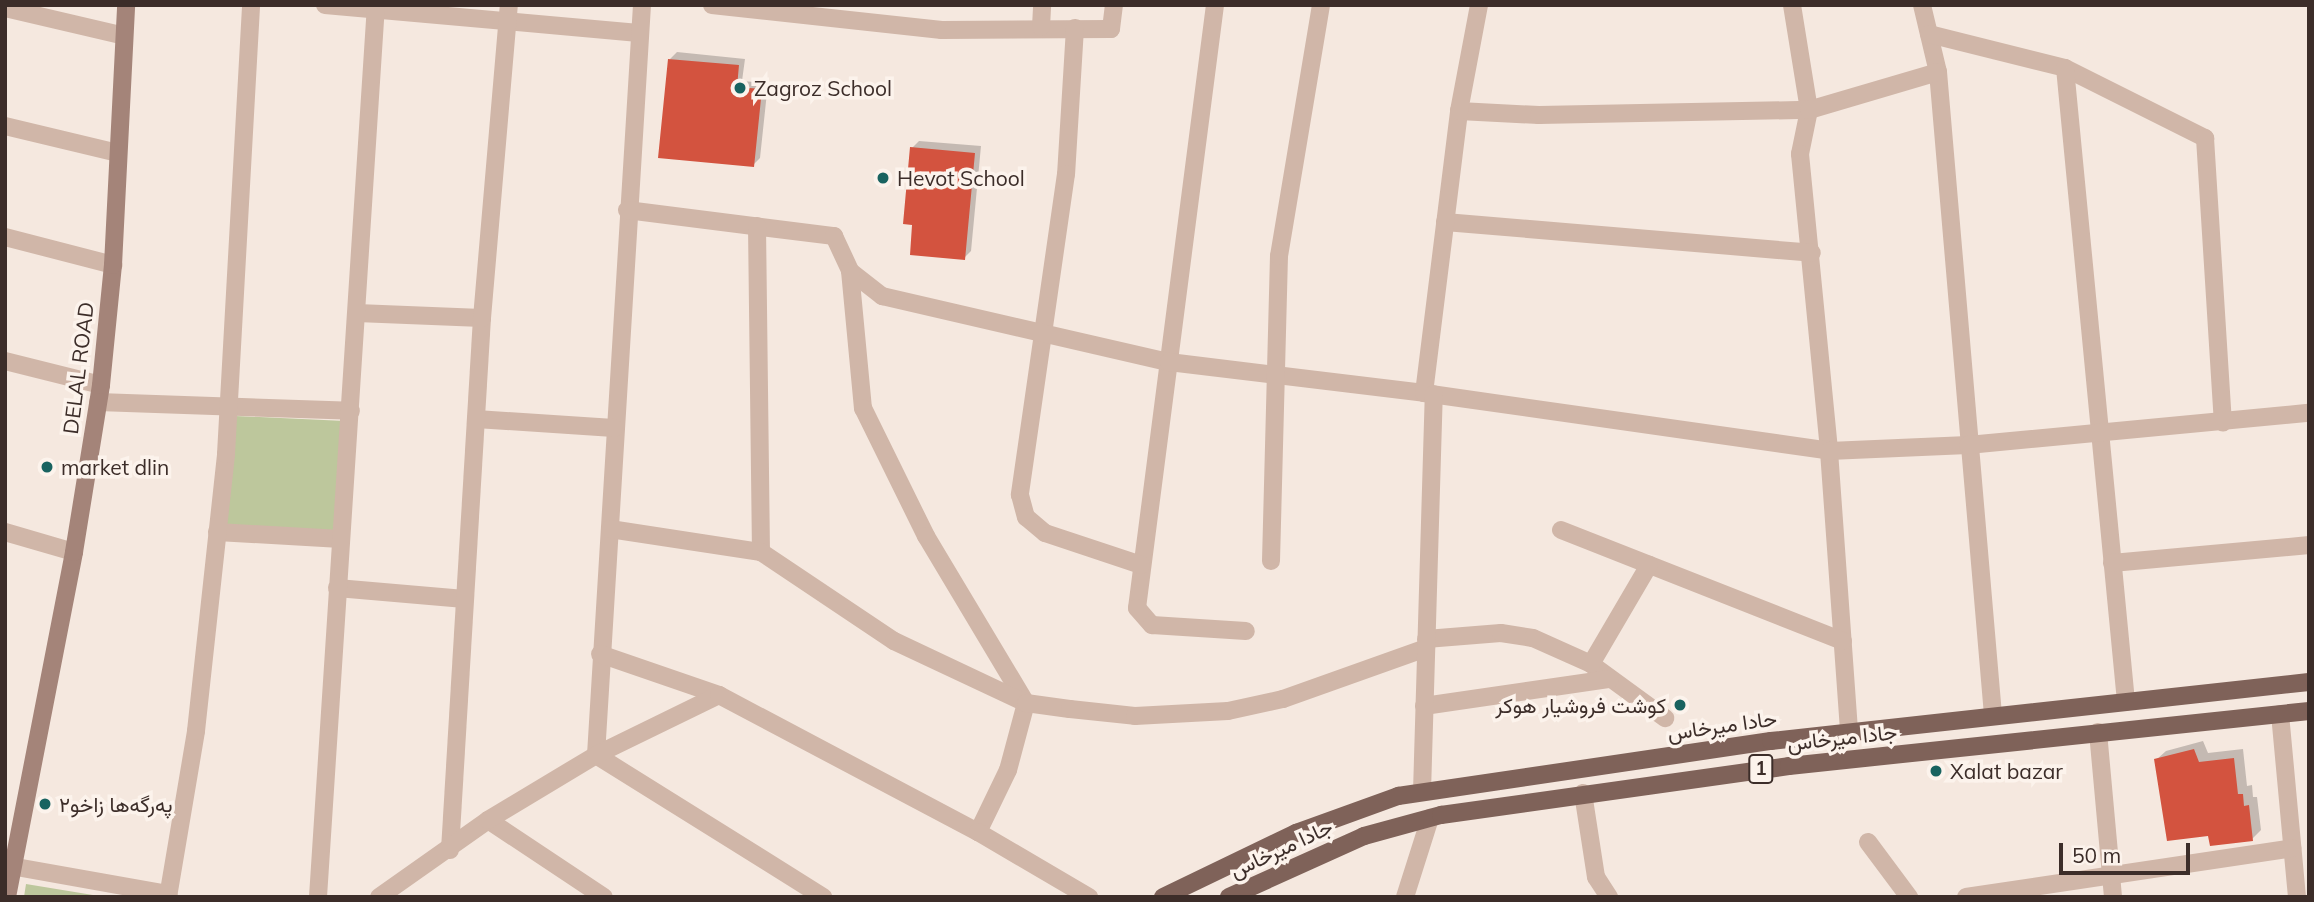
<!DOCTYPE html>
<html>
<head>
<meta charset="utf-8">
<style>
  body { margin:0 }
  #map { position:relative; width:2314px; height:902px; overflow:hidden; background:#f5e8df; font-family:Mulish,Vazirmatn,sans-serif }
  div>[style] { position:absolute }
  [style*='--x'] { left:calc(var(--x)*1px); top:calc(var(--y)*1px); width:calc(var(--w)*1px); rotate:calc(var(--a)*1deg) }
  .green>* { inset:0; background:#bdc79c }
  .shadow>* { inset:0; background:#0003 }
  .building>* { inset:0; background:#d3533f }
  .minor>* { height:18px; margin:-9px; padding:0 9px; transform-origin:9px; border-radius:9px; background:#d0b6a8 }
  .secondary>* { height:18px; margin:-9px; padding:0 9px; transform-origin:9px; border-radius:9px; background:#a48479 }
  .primary>* { height:18px; margin:-9px; padding:0 9px; transform-origin:9px; border-radius:9px; background:#7f6259 }
  .dots>* { width:19px; height:19px; translate:-50% -50%; box-sizing:border-box; border:4px solid #fcf3ec; border-radius:50% }
  span { translate:-50% -50%; white-space:nowrap; text-align:center; line-height:1.15; -webkit-text-stroke:7px #fcf3ec; paint-order:stroke }
  .shield-label span { padding:2px 5px; background:#fcf3ec; border:2px solid; border-radius:5px; -webkit-text-stroke-width:0 }
  .shield-label { font-size:19px; color:#3c2d29; font-weight:700 }
  .poi-label { font-size:21px; color:#3c2d29 }
  .left { translate:0 -50%; text-align:left }
  .right { translate:-100% -50%; text-align:right }
  .street-label { font-size:21px; color:#3c2d29 }
  .frame { position:absolute; inset:0; border:7px solid #3c2d29; pointer-events:none }
  .scale { position:absolute; left:2059px; top:843px; width:131px; height:32px; box-sizing:border-box; border:4px solid #3c2d29; border-top:0; padding-left:9px; font-size:21px; line-height:24px; white-space:nowrap; color:#3c2d29; -webkit-text-stroke:5px #fcf3ec; paint-order:stroke }
</style>
</head>
<body>
<div id="map">
  <div class="green">
    <i style="clip-path:polygon(235px 416px,345px 421px,334px 541px,225px 530px)"></i>
    <i style="clip-path:polygon(26px 884px,105px 897px,24px 897px)"></i>
  </div>
  <div class="shadow">
    <i style="clip-path:polygon(677px 52px,745px 59px,742px 81px,768px 83px,760px 158px,753px 165px,670px 59px)"></i>
    <i style="clip-path:polygon(919px 141px,981px 146px,971px 251px,964px 258px,914px 223px,912px 148px)"></i>
    <i style="clip-path:polygon(2203px 741px,2208px 753px,2243px 749px,2247px 786px,2252px 785px,2253px 797px,2257px 797px,2261px 830px,2252px 839px,2210px 834px,2156px 760px,2166px 751px)"></i>
  </div>
  <div class="building">
    <i style="clip-path:polygon(668px 59px,739px 65px,737px 87px,762px 89px,754px 167px,658px 158px)"></i>
    <i style="clip-path:polygon(910px 147px,975px 153px,965px 260px,910px 255px,912px 225px,903px 224px)"></i>
    <i style="clip-path:polygon(2194px 749px,2199px 762px,2234px 758px,2238px 794px,2243px 794px,2244px 806px,2249px 805px,2253px 841px,2210px 846px,2208px 836px,2167px 841px,2154px 759px)"></i>
  </div>
  <div class="minor">
    <i style="--x:325;--y:5;--w:315;--a:5.1"></i>
    <i style="--x:642;--y:5;--w:751;--a:93.51"></i>
    <i style="--x:596;--y:755;--w:268;--a:32"></i>
    <i style="--x:712;--y:5;--w:231;--a:6.2"></i>
    <i style="--x:942;--y:30;--w:169;--a:-0.3"></i>
    <i style="--x:1111;--y:29;--w:24;--a:-83"></i>
    <i style="--x:1215;--y:5;--w:608;--a:97.37"></i>
    <i style="--x:1137;--y:608;--w:23;--a:49"></i>
    <i style="--x:1152;--y:625;--w:94;--a:3.7"></i>
    <i style="--x:1792;--y:5;--w:106;--a:80.8"></i>
    <i style="--x:1809;--y:110;--w:45;--a:101.6"></i>
    <i style="--x:1800;--y:154;--w:298;--a:84.4"></i>
    <i style="--x:1829;--y:451;--w:281;--a:85.9"></i>
    <i style="--x:1922;--y:5;--w:69;--a:76.6"></i>
    <i style="--x:1938;--y:72;--w:645;--a:85.11"></i>
    <i style="--x:5;--y:8;--w:122;--a:13.2"></i>
    <i style="--x:1041;--y:27;--w:22;--a:-87"></i>
    <i style="--x:1075;--y:28;--w:146;--a:93.5"></i>
    <i style="--x:1066;--y:174;--w:324;--a:98.2"></i>
    <i style="--x:1020;--y:495;--w:23;--a:75"></i>
    <i style="--x:1026;--y:517;--w:25;--a:40"></i>
    <i style="--x:1045;--y:533;--w:101;--a:18.4"></i>
    <i style="--x:1929;--y:34;--w:140;--a:14"></i>
    <i style="--x:2065;--y:68;--w:157;--a:26.6"></i>
    <i style="--x:2205;--y:138;--w:285;--a:86.4"></i>
    <i style="--x:2065;--y:68;--w:637;--a:84.5"></i>
    <i style="--x:1459;--y:111;--w:80;--a:2.9"></i>
    <i style="--x:1539;--y:115;--w:270;--a:-1.1"></i>
    <i style="--x:1809;--y:110;--w:134;--a:-16.4"></i>
    <i style="--x:5;--y:126;--w:116;--a:13.4"></i>
    <i style="--x:627;--y:210;--w:209;--a:7.2"></i>
    <i style="--x:834;--y:236;--w:38;--a:65"></i>
    <i style="--x:850;--y:271;--w:41;--a:38"></i>
    <i style="--x:882;--y:296;--w:294;--a:13"></i>
    <i style="--x:1169;--y:362;--w:257;--a:6.9"></i>
    <i style="--x:1424;--y:393;--w:409;--a:8.1"></i>
    <i style="--x:1829;--y:451;--w:139;--a:-2.5"></i>
    <i style="--x:1968;--y:445;--w:342;--a:-5.4"></i>
    <i style="--x:1445;--y:222;--w:368;--a:4.8"></i>
    <i style="--x:757;--y:226;--w:326;--a:89.3"></i>
    <i style="--x:5;--y:237;--w:112;--a:14.5"></i>
    <i style="--x:850;--y:271;--w:138;--a:84.6"></i>
    <i style="--x:863;--y:408;--w:143;--a:63.8"></i>
    <i style="--x:926;--y:536;--w:195;--a:59.1"></i>
    <i style="--x:1026;--y:703;--w:69;--a:105"></i>
    <i style="--x:1008;--y:770;--w:69;--a:115.8"></i>
    <i style="--x:357;--y:313;--w:125;--a:2.3"></i>
    <i style="--x:5;--y:361;--w:99;--a:14"></i>
    <i style="--x:1424;--y:393;--w:284;--a:-82.9"></i>
    <i style="--x:1459;--y:111;--w:108;--a:-79.3"></i>
    <i style="--x:98;--y:402;--w:253;--a:2"></i>
    <i style="--x:476;--y:419;--w:138;--a:3.7"></i>
    <i style="--x:610;--y:529;--w:153;--a:8.7"></i>
    <i style="--x:761;--y:552;--w:160;--a:33.8"></i>
    <i style="--x:894;--y:641;--w:146;--a:25.2"></i>
    <i style="--x:1026;--y:703;--w:44;--a:7.8"></i>
    <i style="--x:1070;--y:709;--w:65;--a:6.1"></i>
    <i style="--x:1135;--y:716;--w:93;--a:-3.1"></i>
    <i style="--x:1228;--y:711;--w:56;--a:-12.3"></i>
    <i style="--x:1283;--y:699;--w:152;--a:-19.6"></i>
    <i style="--x:1561;--y:530;--w:303;--a:21.5"></i>
    <i style="--x:5;--y:532;--w:72;--a:16.2"></i>
    <i style="--x:217;--y:532;--w:124;--a:3.2"></i>
    <i style="--x:1271;--y:561;--w:305;--a:-88.5"></i>
    <i style="--x:1279;--y:256;--w:254;--a:-80.5"></i>
    <i style="--x:2112;--y:563;--w:198;--a:-5.2"></i>
    <i style="--x:337;--y:588;--w:128;--a:4.9"></i>
    <i style="--x:1426;--y:639;--w:75;--a:-4.6"></i>
    <i style="--x:1501;--y:633;--w:32;--a:9"></i>
    <i style="--x:1533;--y:638;--w:64;--a:24.1"></i>
    <i style="--x:1591;--y:664;--w:92;--a:36.1"></i>
    <i style="--x:600;--y:654;--w:126;--a:19"></i>
    <i style="--x:1591;--y:664;--w:115;--a:-59.6"></i>
    <i style="--x:1424;--y:706;--w:188;--a:-8.3"></i>
    <i style="--x:2280;--y:714;--w:184;--a:84.7"></i>
    <i style="--x:2098;--y:732;--w:166;--a:84.8"></i>
    <i style="--x:1422;--y:792;--w:398;--a:-88.3"></i>
    <i style="--x:1583;--y:793;--w:85;--a:81.2"></i>
    <i style="--x:1596;--y:877;--w:24;--a:57"></i>
    <i style="--x:488;--y:820;--w:139;--a:33.6"></i>
    <i style="--x:1868;--y:842;--w:69;--a:53.3"></i>
    <i style="--x:450;--y:850;--w:533;--a:-86.56"></i>
    <i style="--x:482;--y:318;--w:314;--a:-85.1"></i>
    <i style="--x:5;--y:865;--w:166;--a:10.1"></i>
    <i style="--x:168;--y:897;--w:168;--a:-80.4"></i>
    <i style="--x:196;--y:731;--w:279;--a:-83.8"></i>
    <i style="--x:226;--y:454;--w:450;--a:-86.8"></i>
    <i style="--x:318;--y:897;--w:894;--a:-86.28"></i>
    <i style="--x:379;--y:897;--w:133;--a:-35.2"></i>
    <i style="--x:488;--y:820;--w:126;--a:-31"></i>
    <i style="--x:596;--y:755;--w:137;--a:-26"></i>
    <i style="--x:719;--y:695;--w:293;--a:27.9"></i>
    <i style="--x:978;--y:832;--w:129;--a:30.4"></i>
    <i style="--x:1405;--y:897;--w:83;--a:-72.4"></i>
    <i style="--x:1966;--y:897;--w:330;--a:-8.5"></i>
  </div>
  <div class="secondary">
    <i style="--x:7;--y:897;--w:351;--a:-79"></i>
    <i style="--x:74;--y:552;--w:169;--a:-80.8"></i>
    <i style="--x:101;--y:385;--w:121;--a:-84.3"></i>
    <i style="--x:113;--y:265;--w:260;--a:-87.1"></i>
  </div>
  <div class="primary">
    <i style="--x:1163;--y:897;--w:148;--a:-25.7"></i>
    <i style="--x:1296;--y:833;--w:109;--a:-19.9"></i>
    <i style="--x:1398;--y:796;--w:377;--a:-8.4"></i>
    <i style="--x:1771;--y:741;--w:541;--a:-6.26"></i>
    <i style="--x:1229;--y:897;--w:148;--a:-24.3"></i>
    <i style="--x:1364;--y:836;--w:80;--a:-15.3"></i>
    <i style="--x:1441;--y:815;--w:351;--a:-8"></i>
    <i style="--x:1789;--y:766;--w:523;--a:-6.04"></i>
  </div>
  <div class="dots">
    <i style="left:740px;top:88px;background:#196360"></i>
    <i style="left:883px;top:178px;background:#196360"></i>
    <i style="left:47px;top:467px;background:#196360"></i>
    <i style="left:1680px;top:705px;background:#196360"></i>
    <i style="left:1936px;top:771px;background:#196360"></i>
    <i style="left:45px;top:804px;background:#196360"></i>
  </div>
  <div class="shield-label">
    <span style="left:1761px;top:769px">1</span>
  </div>
  <div class="poi-label">
    <span class="left" style="left:754px;top:88px">Zagroz School</span>
    <span class="left" style="left:897px;top:178px">Hevot School</span>
    <span class="left" style="left:61px;top:467px">market dlin</span>
    <span class="right" style="left:1666px;top:705px">كوشت فروشيار هوكر</span>
    <span class="left" style="left:1950px;top:771px">Xalat bazar</span>
    <span class="left" style="left:59px;top:804px">پەرگەها زاخو۲</span>
  </div>
  <div class="street-label">
    <span style="left:78px;top:368px;rotate:-83deg">DELAL ROAD</span>
    <span style="left:1722px;top:725px;rotate:-8deg">حادا ميرخاس</span>
    <span style="left:1842px;top:737px;rotate:-6deg">جادا ميرخاس</span>
    <span style="left:1281px;top:848px;rotate:-25deg">جادا ميرخاس</span>
  </div>
  <div class="frame"></div>
  <div class="scale">50 m</div>
</div>
</body>
</html>
